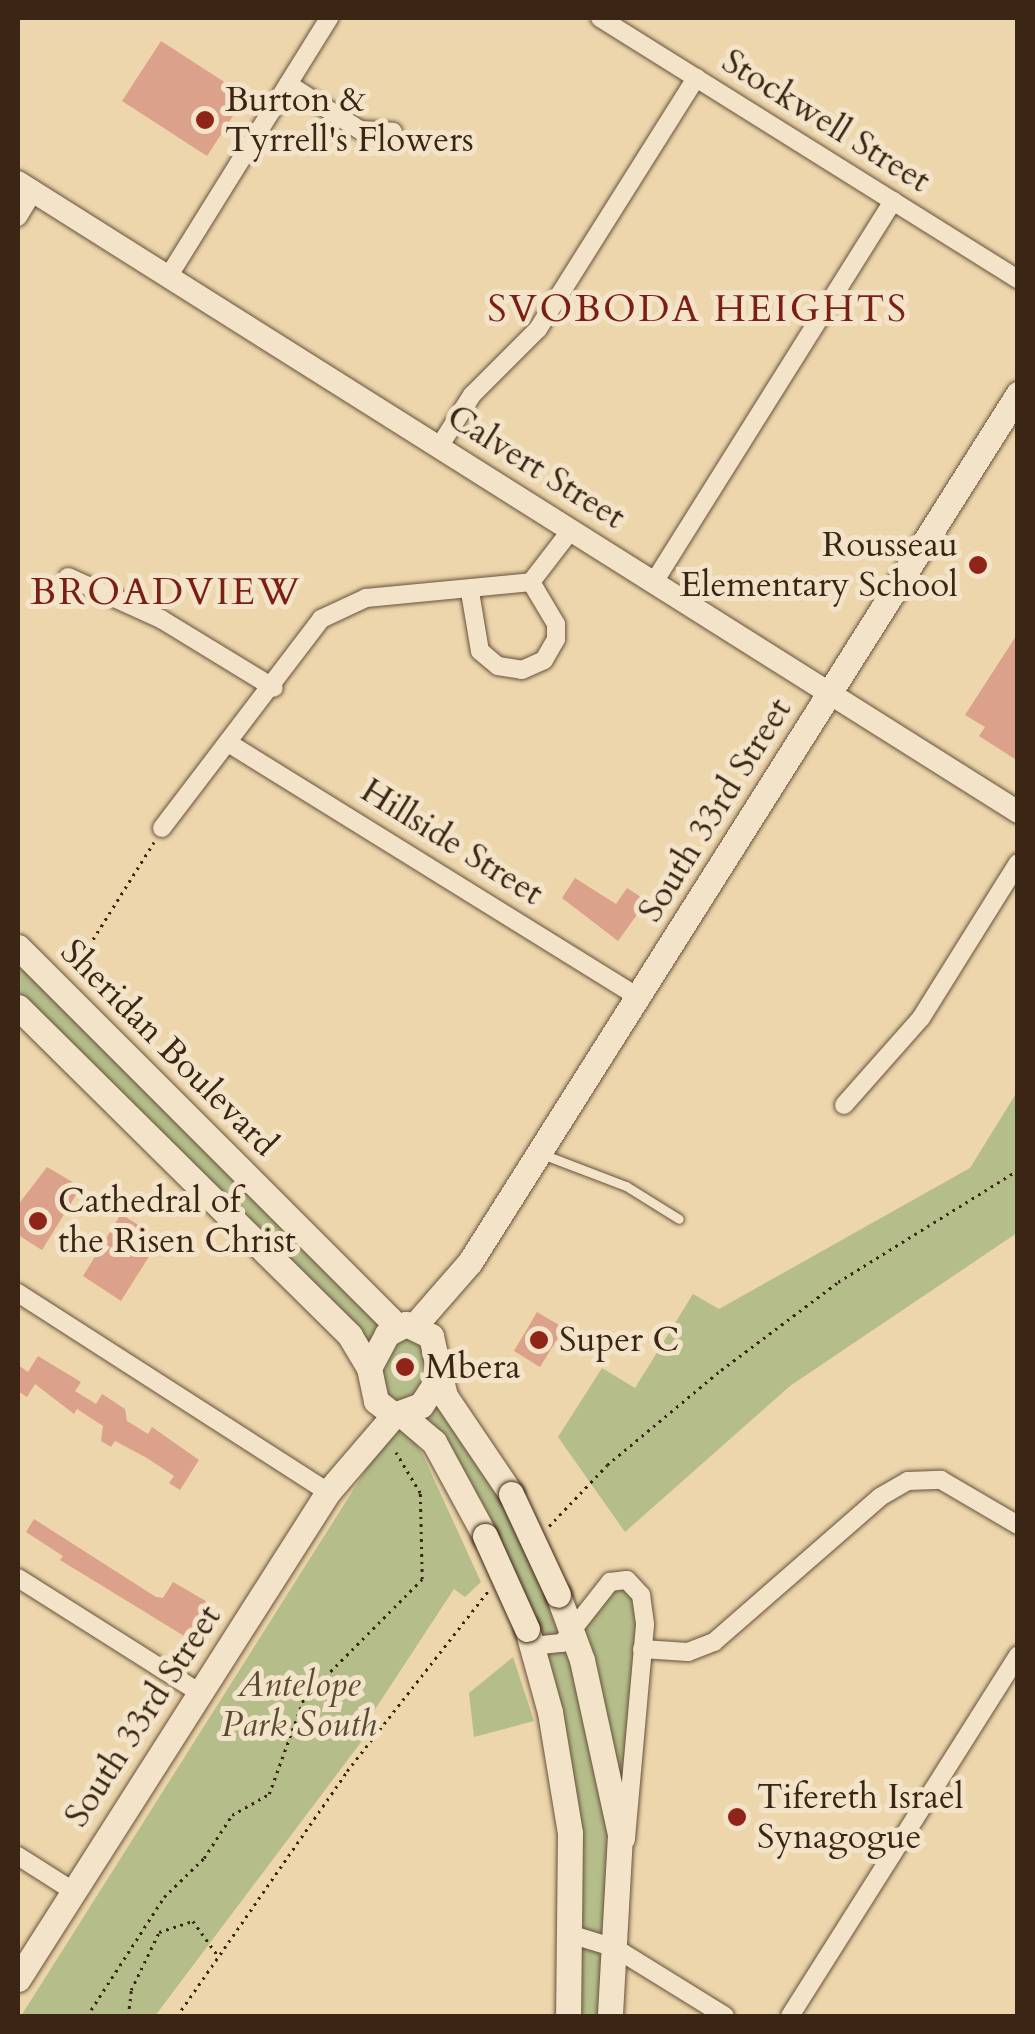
<!DOCTYPE html>
<html>
<head>
<meta charset="utf-8">
<style>
  body { margin:0 }
  #map { position:relative; width:1035px; height:2034px; overflow:hidden; background:#edd6ac; font-family:Cardo,serif }
  div>[style] { position:absolute }
  [style*='--x'] { left:calc(var(--x)*1px); top:calc(var(--y)*1px); width:calc(var(--w)*1px); rotate:calc(var(--a)*1deg) }
  .green>* { inset:0; background:#b5be8b }
  .building>* { inset:0; background:#dca18a }
  .path>* { height:2.5px; margin-top:-1.25px; transform-origin:0; background:repeating-linear-gradient(90deg,#3b2615 0 2.5px,transparent 0 7.5px) }
  .roads { filter:drop-shadow(0 0 2px #68523b) drop-shadow(0 0 2px #68523b) }
  .service>* { height:9px; margin:-4.5px; padding:0 4.5px; transform-origin:4.5px; border-radius:4.5px; background:#f3e4c9 }
  .minor>* { height:18px; margin:-9px; padding:0 9px; transform-origin:9px; border-radius:9px; background:#f3e4c9 }
  .tertiary>* { height:22px; margin:-11px; padding:0 11px; transform-origin:11px; border-radius:11px; background:#f3e4c9 }
  .secondary>* { height:25px; margin:-12.5px; padding:0 12.5px; transform-origin:12.5px; border-radius:12.5px; background:#f3e4c9 }
  .bridges { filter:drop-shadow(0 0 2px #3b2615) drop-shadow(0 0 2px #3b2615) }
  .secondary-bridge>* { height:25px; margin:-12.5px; padding:0 12.5px; transform-origin:12.5px; border-radius:12.5px; background:#f3e4c9 }
  .dots>* { width:28px; height:28px; translate:-50% -50%; box-sizing:border-box; border:5px solid #f3e4c9; border-radius:50% }
  span { translate:-50% -50%; white-space:nowrap; text-align:center; line-height:1.15; -webkit-text-stroke:10px #f3e4c9; paint-order:stroke }
  .poi-label { font-size:35px; color:#3b2615 }
  .left { translate:0 -50%; text-align:left }
  .right { translate:-100% -50%; text-align:right }
  .street-label { font-size:35px; color:#3b2615 }
  .park-label { font-size:35px; color:#5a4c32; font-style:italic }
  .neighbourhood-label { font-size:38px; color:#7a1f14; letter-spacing:2.5px }
  .frame { position:absolute; inset:0; border:20px solid #3b2615; pointer-events:none }
</style>
</head>
<body>
<div id="map">
  <div class="green">
    <i style="clip-path:polygon(18px 947px,440px 1361px,572px 1627px,610px 1582px,641px 1595px,610px 2016px,568px 2016px,573px 1955px,550px 1712px,434px 1442px,394px 1415px,369px 1368px,18px 1007px)"></i>
    <i style="clip-path:polygon(1017px 1092px,1017px 1233px,790px 1386px,625px 1532px,558px 1437px,602px 1368px,635px 1388px,693px 1294px,719px 1309px,970px 1168px)"></i>
    <i style="clip-path:polygon(393px 1427px,407px 1430px,422px 1453px,481px 1582px,465px 1597px,454px 1589px,368px 1720px,374px 1725px,155px 2016px,21px 2016px)"></i>
    <i style="clip-path:polygon(513px 1657px,534px 1721px,474px 1737px,469px 1693px)"></i>
  </div>
  <div class="building">
    <i style="clip-path:polygon(161px 41px,246px 96px,207px 156px,122px 101px)"></i>
    <i style="clip-path:polygon(1018px 633px,1018px 761px,979px 736px,985px 727px,965px 715px)"></i>
    <i style="clip-path:polygon(575px 878px,616px 904px,627px 888px,647px 901px,618px 941px,562px 898px)"></i>
    <i style="clip-path:polygon(47px 1167px,81px 1187px,42px 1250px,18px 1235px,18px 1205px)"></i>
    <i style="clip-path:polygon(121px 1214px,160px 1239px,121px 1301px,83px 1276px)"></i>
    <i style="clip-path:polygon(537px 1312px,564px 1328px,540px 1367px,514px 1351px)"></i>
    <i style="clip-path:polygon(38px 1356px,81px 1382px,75px 1391px,96px 1404px,102px 1394px,125px 1409px,127px 1421px,148px 1434px,152px 1427px,199px 1460px,180px 1490px,169px 1483px,174px 1476px,147px 1458px,115px 1441px,111px 1447px,101px 1441px,103px 1426px,77px 1409px,74px 1414px,35px 1384px,27px 1397px,18px 1391px,18px 1365px,28px 1372px)"></i>
    <i style="clip-path:polygon(34px 1519px,156px 1597px,163px 1598px,173px 1582px,211px 1604px,189px 1639px,60px 1560px,63px 1556px,26px 1532px)"></i>
  </div>
  <div class="path">
    <i style="--x:73;--y:971;--w:152;--a:-57.9"></i>
    <i style="--x:549;--y:1526;--w:84;--a:-46.4"></i>
    <i style="--x:607;--y:1465;--w:148;--a:-39.8"></i>
    <i style="--x:721;--y:1370;--w:146;--a:-36.9"></i>
    <i style="--x:838;--y:1282;--w:212;--a:-31.9"></i>
    <i style="--x:87;--y:2016;--w:142;--a:-57.1"></i>
    <i style="--x:164;--y:1897;--w:56;--a:-44.3"></i>
    <i style="--x:204;--y:1858;--w:51;--a:-56.9"></i>
    <i style="--x:232;--y:1815;--w:43;--a:-29.6"></i>
    <i style="--x:269;--y:1794;--w:102;--a:-70"></i>
    <i style="--x:304;--y:1698;--w:168;--a:-45.2"></i>
    <i style="--x:422;--y:1579;--w:86;--a:-91.3"></i>
    <i style="--x:420;--y:1493;--w:47;--a:-121"></i>
    <i style="--x:128;--y:2016;--w:26;--a:-83"></i>
    <i style="--x:131;--y:1990;--w:64;--a:-64.2"></i>
    <i style="--x:159;--y:1932;--w:36;--a:-18"></i>
    <i style="--x:193;--y:1921;--w:44;--a:54.2"></i>
    <i style="--x:177;--y:2016;--w:298;--a:-55.2"></i>
    <i style="--x:347;--y:1771;--w:230;--a:-51.9"></i>
  </div>
  <div class="roads">
    <div class="service">
      <i style="--x:542;--y:1154;--w:90;--a:20.9"></i>
      <i style="--x:626;--y:1186;--w:62;--a:31.9"></i>
    </div>
    <div class="minor">
      <i style="--x:600;--y:18;--w:493;--a:32"></i>
      <i style="--x:288;--y:84;--w:85;--a:32.6"></i>
      <i style="--x:360;--y:130;--w:33;--a:3"></i>
      <i style="--x:18;--y:217;--w:29;--a:-59"></i>
      <i style="--x:168;--y:277;--w:305;--a:-58.1"></i>
      <i style="--x:439;--y:447;--w:62;--a:-57.6"></i>
      <i style="--x:472;--y:395;--w:93;--a:-45"></i>
      <i style="--x:538;--y:329;--w:297;--a:-57.8"></i>
      <i style="--x:68;--y:577;--w:102;--a:24.3"></i>
      <i style="--x:161;--y:619;--w:132;--a:31.4"></i>
      <i style="--x:654;--y:582;--w:450;--a:-57.9"></i>
      <i style="--x:470;--y:592;--w:60;--a:80.4"></i>
      <i style="--x:480;--y:651;--w:23;--a:40"></i>
      <i style="--x:498;--y:666;--w:24;--a:9"></i>
      <i style="--x:522;--y:670;--w:24;--a:-24"></i>
      <i style="--x:544;--y:660;--w:24;--a:-60"></i>
      <i style="--x:556;--y:639;--w:15;--a:-90"></i>
      <i style="--x:556;--y:624;--w:49;--a:-120.8"></i>
      <i style="--x:230;--y:744;--w:480;--a:31.8"></i>
      <i style="--x:162;--y:828;--w:263;--a:-52.7"></i>
      <i style="--x:321;--y:619;--w:50;--a:-25"></i>
      <i style="--x:366;--y:598;--w:166;--a:-5.5"></i>
      <i style="--x:531;--y:582;--w:66;--a:-52.4"></i>
      <i style="--x:844;--y:1105;--w:116;--a:-48.5"></i>
      <i style="--x:921;--y:1018;--w:183;--a:-58"></i>
      <i style="--x:18;--y:1293;--w:368;--a:32.7"></i>
      <i style="--x:18;--y:1578;--w:215;--a:32.3"></i>
      <i style="--x:532;--y:1646;--w:30;--a:-6"></i>
      <i style="--x:562;--y:1643;--w:78;--a:-51.8"></i>
      <i style="--x:610;--y:1582;--w:17;--a:-7"></i>
      <i style="--x:627;--y:1580;--w:21;--a:47"></i>
      <i style="--x:641;--y:1595;--w:30;--a:82"></i>
      <i style="--x:645;--y:1625;--w:216;--a:95.1"></i>
      <i style="--x:642;--y:1649;--w:46;--a:3.7"></i>
      <i style="--x:688;--y:1652;--w:28;--a:-21"></i>
      <i style="--x:714;--y:1642;--w:220;--a:-41.1"></i>
      <i style="--x:880;--y:1497;--w:32;--a:-30"></i>
      <i style="--x:908;--y:1481;--w:33;--a:-2"></i>
      <i style="--x:941;--y:1480;--w:89;--a:30.3"></i>
      <i style="--x:18;--y:1856;--w:65;--a:32.5"></i>
      <i style="--x:573;--y:1935;--w:44;--a:17.2"></i>
      <i style="--x:615;--y:1948;--w:129;--a:31.7"></i>
      <i style="--x:790;--y:2016;--w:427;--a:-57.7"></i>
    </div>
    <div class="tertiary">
      <i style="--x:18;--y:182;--w:1182;--a:32.21"></i>
    </div>
    <div class="secondary">
      <i style="--x:18;--y:947;--w:537;--a:45"></i>
      <i style="--x:18;--y:1007;--w:467;--a:44.7"></i>
      <i style="--x:350;--y:1336;--w:37;--a:59"></i>
      <i style="--x:406;--y:1324;--w:28;--a:26"></i>
      <i style="--x:431;--y:1336;--w:41;--a:77.3"></i>
      <i style="--x:440;--y:1376;--w:35;--a:123"></i>
      <i style="--x:421;--y:1405;--w:29;--a:160"></i>
      <i style="--x:394;--y:1415;--w:23;--a:-142"></i>
      <i style="--x:376;--y:1401;--w:34;--a:-102"></i>
      <i style="--x:369;--y:1368;--w:38;--a:-62"></i>
      <i style="--x:387;--y:1334;--w:21;--a:-28"></i>
      <i style="--x:415;--y:1325;--w:84;--a:-48.9"></i>
      <i style="--x:470;--y:1262;--w:1027;--a:-57.73"></i>
      <i style="--x:440;--y:1376;--w:21;--a:76"></i>
      <i style="--x:445;--y:1396;--w:118;--a:56"></i>
      <i style="--x:402;--y:1415;--w:42;--a:40.2"></i>
      <i style="--x:434;--y:1442;--w:107;--a:61.5"></i>
      <i style="--x:558;--y:1595;--w:69;--a:69.7"></i>
      <i style="--x:582;--y:1660;--w:179;--a:77.7"></i>
      <i style="--x:620;--y:1835;--w:181;--a:93.2"></i>
      <i style="--x:527;--y:1629;--w:86;--a:74.5"></i>
      <i style="--x:550;--y:1712;--w:123;--a:80.6"></i>
      <i style="--x:570;--y:1833;--w:183;--a:90.6"></i>
      <i style="--x:18;--y:1979;--w:577;--a:-57.52"></i>
      <i style="--x:328;--y:1492;--w:101;--a:-49.4"></i>
    </div>
  </div>
  <div class="bridges">
    <div class="secondary-bridge">
      <i style="--x:511;--y:1494;--w:111;--a:65"></i>
      <i style="--x:485;--y:1536;--w:102;--a:65.7"></i>
    </div>
  </div>
  <div class="dots">
    <i style="left:205px;top:120px;background:#8f2418"></i>
    <i style="left:978px;top:565px;background:#8f2418"></i>
    <i style="left:38px;top:1221px;background:#8f2418"></i>
    <i style="left:539px;top:1340px;background:#8f2418"></i>
    <i style="left:405px;top:1367px;background:#8f2418"></i>
    <i style="left:737px;top:1817px;background:#8f2418"></i>
  </div>
  <div class="poi-label">
    <span class="left" style="left:225px;top:120px">Burton &amp;<br>Tyrrell's Flowers</span>
    <span class="right" style="left:958px;top:565px">Rousseau<br>Elementary School</span>
    <span class="left" style="left:58px;top:1221px">Cathedral of<br>the Risen Christ</span>
    <span class="left" style="left:559px;top:1340px">Super C</span>
    <span class="left" style="left:425px;top:1367px">Mbera</span>
    <span class="left" style="left:757px;top:1817px">Tifereth Israel<br>Synagogue</span>
  </div>
  <div class="street-label">
    <span style="left:826px;top:121px;rotate:32deg">Stockwell Street</span>
    <span style="left:536px;top:467px;rotate:32deg">Calvert Street</span>
    <span style="left:715px;top:810px;rotate:-58deg">South 33rd Street</span>
    <span style="left:452px;top:842px;rotate:32deg">Hillside Street</span>
    <span style="left:169px;top:1048px;rotate:45deg">Sheridan Boulevard</span>
    <span style="left:143px;top:1716px;rotate:-57deg">South 33rd Street</span>
  </div>
  <div class="park-label">
    <span style="left:299px;top:1705px">Antelope<br>Park South</span>
  </div>
  <div class="neighbourhood-label">
    <span style="left:698px;top:310px">SVOBODA HEIGHTS</span>
    <span style="left:166px;top:593px">BROADVIEW</span>
  </div>
  <div class="frame"></div>
</div>
</body>
</html>
